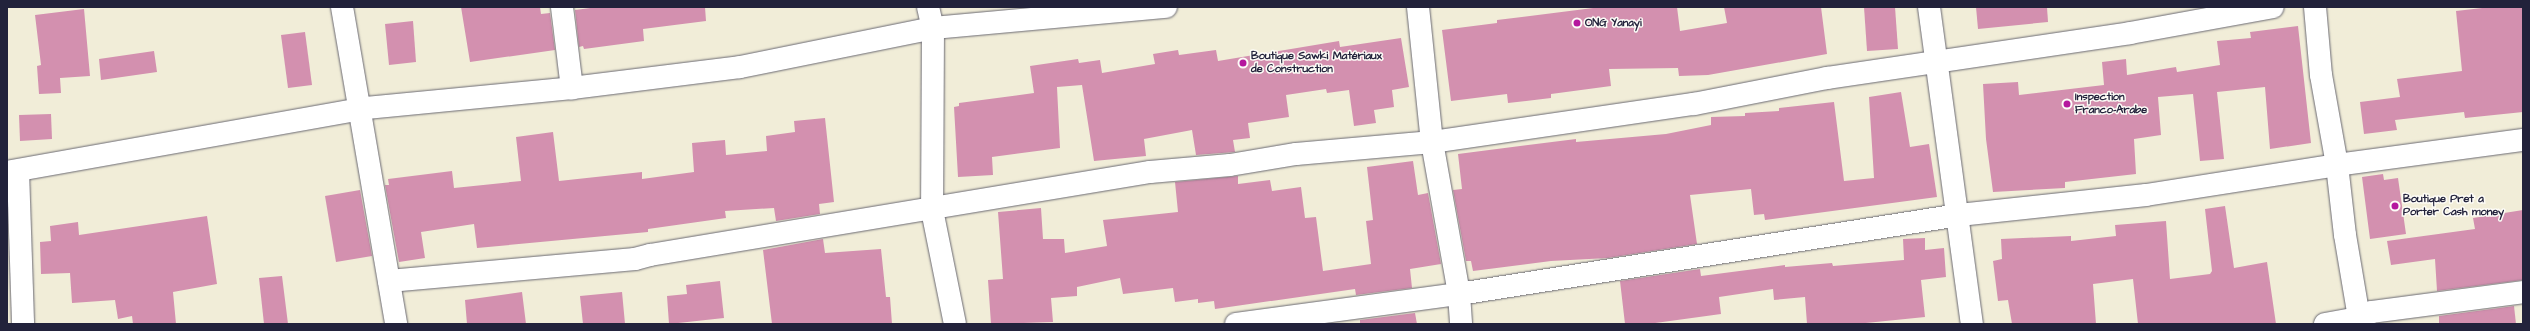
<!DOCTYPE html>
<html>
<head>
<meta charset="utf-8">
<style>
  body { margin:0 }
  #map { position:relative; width:2530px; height:331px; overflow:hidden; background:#f1edd8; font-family:"Architects Daughter",sans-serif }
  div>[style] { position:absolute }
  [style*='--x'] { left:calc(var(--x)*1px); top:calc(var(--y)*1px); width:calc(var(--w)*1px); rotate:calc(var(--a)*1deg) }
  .building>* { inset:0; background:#d390af }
  .roads { filter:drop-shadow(0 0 1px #6a6972) drop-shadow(0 0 1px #6a6972) }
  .minor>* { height:22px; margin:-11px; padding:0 11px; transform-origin:11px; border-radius:11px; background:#fff }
  .tertiary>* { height:22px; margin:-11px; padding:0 11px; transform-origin:11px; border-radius:11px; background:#fff }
  .dots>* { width:11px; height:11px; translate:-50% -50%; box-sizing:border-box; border:2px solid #fdfcf7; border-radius:50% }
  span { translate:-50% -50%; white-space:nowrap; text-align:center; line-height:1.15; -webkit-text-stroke:3px #fdfcf7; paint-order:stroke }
  .poi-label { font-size:11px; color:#22223b; font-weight:700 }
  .left { translate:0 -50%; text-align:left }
  .frame { position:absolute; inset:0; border:8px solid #22223b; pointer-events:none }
</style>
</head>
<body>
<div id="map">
  <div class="building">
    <i style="clip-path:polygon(461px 7px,540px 7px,541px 14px,550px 13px,555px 50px,470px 62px)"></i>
    <i style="clip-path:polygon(598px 7px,705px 7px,706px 21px,643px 29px,644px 41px,584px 49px,583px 46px,579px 47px,575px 10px)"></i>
    <i style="clip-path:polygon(1601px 7px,1677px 7px,1680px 31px,1727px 23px,1724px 7px,1821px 7px,1827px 54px,1708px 75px,1679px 76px,1678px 68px,1609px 69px,1611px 86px,1551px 94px,1551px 98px,1508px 103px,1507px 94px,1451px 101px,1442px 30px,1497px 23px,1497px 20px)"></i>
    <i style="clip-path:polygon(1864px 7px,1895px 7px,1898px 49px,1867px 51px)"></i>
    <i style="clip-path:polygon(1976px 7px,2047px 7px,2048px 22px,1978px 29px)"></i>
    <i style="clip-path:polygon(2491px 7px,2523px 7px,2523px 112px,2465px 118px,2464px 112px,2395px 120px,2397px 130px,2364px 134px,2360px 102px,2400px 97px,2397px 79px,2462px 71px,2456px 11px)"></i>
    <i style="clip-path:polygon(84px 9px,90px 76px,60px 78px,61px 93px,39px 94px,37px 66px,41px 65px,35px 15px)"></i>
    <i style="clip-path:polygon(413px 21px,416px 62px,389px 65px,385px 24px)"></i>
    <i style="clip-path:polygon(2298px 26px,2311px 143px,2270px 149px,2265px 87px,2217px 92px,2224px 159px,2200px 161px,2193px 94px,2158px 97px,2161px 135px,2134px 139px,2136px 174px,2065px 182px,2065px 188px,1993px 192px,1986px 139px,1983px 84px,2018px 82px,2019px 95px,2104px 85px,2102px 62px,2126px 59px,2127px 75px,2176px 67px,2177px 72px,2220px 65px,2217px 41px,2251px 38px,2250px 32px)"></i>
    <i style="clip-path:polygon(305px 32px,312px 85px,288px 88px,281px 35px)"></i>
    <i style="clip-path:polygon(1401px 38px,1409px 87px,1392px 90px,1394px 107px,1374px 110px,1376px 123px,1354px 126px,1349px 90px,1327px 93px,1326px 89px,1286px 95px,1289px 117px,1248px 123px,1250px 138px,1233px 140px,1235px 152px,1196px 155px,1192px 130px,1144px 139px,1146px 156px,1094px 161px,1082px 85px,1057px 87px,1060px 148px,992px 157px,993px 175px,958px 177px,954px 107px,959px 106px,959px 103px,1034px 93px,1030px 66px,1078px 59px,1079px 63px,1100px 60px,1102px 73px,1155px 64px,1153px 54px,1178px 50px,1179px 55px,1216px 50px,1218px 61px,1339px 41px,1340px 47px)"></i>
    <i style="clip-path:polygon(154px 51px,157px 72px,101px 80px,99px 59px)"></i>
    <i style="clip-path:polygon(1901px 92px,1910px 147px,1929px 144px,1937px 197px,1765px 220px,1764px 214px,1754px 215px,1751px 189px,1690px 195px,1697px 244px,1608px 258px,1551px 261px,1473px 271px,1471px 261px,1466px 261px,1453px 190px,1462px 189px,1458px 154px,1576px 139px,1576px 142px,1666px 134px,1711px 125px,1711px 117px,1745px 116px,1745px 113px,1779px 111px,1779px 108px,1834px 102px,1844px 181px,1874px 178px,1869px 97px)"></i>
    <i style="clip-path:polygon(51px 114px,52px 139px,20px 141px,19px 115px)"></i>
    <i style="clip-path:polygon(825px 118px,834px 202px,819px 204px,820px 214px,776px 221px,774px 208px,725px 211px,726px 218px,648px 229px,648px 232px,477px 248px,474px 224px,421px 232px,425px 258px,399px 262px,385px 185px,389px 185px,388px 179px,452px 171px,454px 188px,521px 181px,516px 137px,553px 132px,559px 181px,642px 172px,642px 179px,694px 172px,692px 143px,725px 140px,726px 155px,767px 151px,766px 136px,795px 132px,794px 121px)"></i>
    <i style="clip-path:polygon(1413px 161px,1418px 195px,1428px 193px,1441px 264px,1410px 269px,1412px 288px,1356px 295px,1355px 289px,1215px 309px,1214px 301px,1198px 303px,1198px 299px,1175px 302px,1173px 288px,1123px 294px,1120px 278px,1077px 287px,1077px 296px,1051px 298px,1053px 322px,991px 324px,988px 280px,1003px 279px,998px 212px,1041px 208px,1043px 239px,1064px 239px,1065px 253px,1107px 246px,1103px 220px,1178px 212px,1175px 182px,1238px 176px,1238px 184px,1270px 180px,1272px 191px,1301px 187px,1305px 218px,1316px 217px,1323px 271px,1371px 264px,1366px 221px,1373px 220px,1367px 167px)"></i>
    <i style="clip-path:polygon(2383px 174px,2384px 180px,2398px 178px,2406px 234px,2370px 239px,2362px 177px)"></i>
    <i style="clip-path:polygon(360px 190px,372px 256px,336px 262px,325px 196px)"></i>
    <i style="clip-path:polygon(2225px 206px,2234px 268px,2267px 262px,2276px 324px,2138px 324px,2133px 279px,2093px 284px,2096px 324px,2012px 324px,2008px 300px,1998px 301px,1993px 261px,2002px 259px,2001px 239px,2071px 236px,2071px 241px,2116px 236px,2115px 225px,2166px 221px,2170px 279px,2210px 274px,2212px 271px,2205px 209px)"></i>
    <i style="clip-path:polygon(2523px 210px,2523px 280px,2437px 291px,2435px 259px,2391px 265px,2387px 241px,2475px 229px,2473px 218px)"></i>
    <i style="clip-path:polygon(207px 216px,217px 284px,173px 292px,176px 324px,133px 324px,132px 316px,118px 319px,115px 300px,72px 303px,70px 273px,41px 274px,40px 242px,51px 241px,50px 226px,78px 222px,79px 235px)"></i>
    <i style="clip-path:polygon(1925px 238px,1925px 250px,1944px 248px,1946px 277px,1921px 280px,1925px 317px,1856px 324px,1807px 324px,1805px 297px,1774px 300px,1773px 289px,1719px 297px,1721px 314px,1648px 324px,1625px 324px,1620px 281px,1700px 269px,1701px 276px,1785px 265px,1785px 267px,1832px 263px,1833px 266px,1904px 260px,1903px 239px)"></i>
    <i style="clip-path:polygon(823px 239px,825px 253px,881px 249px,886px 297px,890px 297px,892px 324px,772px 324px,763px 250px)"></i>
    <i style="clip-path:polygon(282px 276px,288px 324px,264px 324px,259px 278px)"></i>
    <i style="clip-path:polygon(720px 281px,724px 318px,669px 324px,667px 296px,687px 294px,686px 285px)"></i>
    <i style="clip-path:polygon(522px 292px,526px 324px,467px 324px,465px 300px)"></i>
    <i style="clip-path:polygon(622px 292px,625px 324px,583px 324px,580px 296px)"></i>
    <i style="clip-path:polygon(2514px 306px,2516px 324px,2439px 324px,2439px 316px)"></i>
    <i style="clip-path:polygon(1415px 313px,1417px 324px,1360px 324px,1360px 320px)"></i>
  </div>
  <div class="roads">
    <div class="minor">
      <i style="--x:342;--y:7;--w:322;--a:80.3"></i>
      <i style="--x:562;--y:7;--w:82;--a:83"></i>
      <i style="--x:1418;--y:7;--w:136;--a:84.1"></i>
      <i style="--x:1432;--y:142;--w:154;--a:79.9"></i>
      <i style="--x:1459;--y:294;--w:30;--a:86"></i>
      <i style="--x:1929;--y:7;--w:320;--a:82.3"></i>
      <i style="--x:2315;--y:7;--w:68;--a:85"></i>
      <i style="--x:2321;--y:75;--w:91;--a:79.9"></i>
      <i style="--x:2337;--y:165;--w:70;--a:83.5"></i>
      <i style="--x:2345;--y:235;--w:90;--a:80.4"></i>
      <i style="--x:933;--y:28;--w:182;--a:90.3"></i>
      <i style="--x:932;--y:210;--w:116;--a:78.6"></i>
      <i style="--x:18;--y:171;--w:153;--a:88.1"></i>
      <i style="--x:389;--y:281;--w:247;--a:-5.1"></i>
      <i style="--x:635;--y:259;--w:16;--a:-15"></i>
      <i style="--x:650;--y:255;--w:507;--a:-9.43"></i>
      <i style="--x:1150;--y:172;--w:80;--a:-5"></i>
      <i style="--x:1230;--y:165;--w:67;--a:-9.5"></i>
      <i style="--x:1296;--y:154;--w:137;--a:-5"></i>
      <i style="--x:1432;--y:142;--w:265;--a:-8.3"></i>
      <i style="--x:1694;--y:104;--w:136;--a:-11.1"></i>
      <i style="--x:1827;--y:78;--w:306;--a:-8.4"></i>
      <i style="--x:2130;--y:33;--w:145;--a:-10.3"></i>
      <i style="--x:1236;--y:324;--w:225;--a:-7.7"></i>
      <i style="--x:1459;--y:294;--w:506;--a:-8.98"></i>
      <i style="--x:1959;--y:215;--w:188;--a:-6.1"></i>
      <i style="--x:2146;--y:195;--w:193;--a:-8.9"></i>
      <i style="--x:2337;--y:165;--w:188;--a:-7.7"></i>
      <i style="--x:2325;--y:324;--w:35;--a:-10"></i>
      <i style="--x:2359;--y:318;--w:14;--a:-25"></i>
      <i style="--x:2372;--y:312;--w:152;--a:-7.5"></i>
    </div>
    <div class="tertiary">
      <i style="--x:928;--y:7;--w:22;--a:77"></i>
      <i style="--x:7;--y:172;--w:365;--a:-10.1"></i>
      <i style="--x:366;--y:108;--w:207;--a:-5.5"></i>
      <i style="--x:572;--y:88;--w:169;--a:-7.1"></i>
      <i style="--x:740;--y:67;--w:197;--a:-11.4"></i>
      <i style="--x:933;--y:28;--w:234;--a:-5.2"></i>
    </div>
  </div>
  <div class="dots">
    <i style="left:1577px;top:23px;background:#b5179e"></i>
    <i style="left:1243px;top:63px;background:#b5179e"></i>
    <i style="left:2067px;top:104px;background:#b5179e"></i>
    <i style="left:2395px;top:206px;background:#b5179e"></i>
  </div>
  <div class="poi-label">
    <span class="left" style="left:1585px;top:23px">ONG Yanayi</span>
    <span class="left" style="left:1251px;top:63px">Boutique Sawki Matériaux<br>de Construction</span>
    <span class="left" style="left:2075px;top:104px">Inspection<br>Franco-Arabe</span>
    <span class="left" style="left:2403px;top:206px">Boutique Pret a<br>Porter Cash money</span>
  </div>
  <div class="frame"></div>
</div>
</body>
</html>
